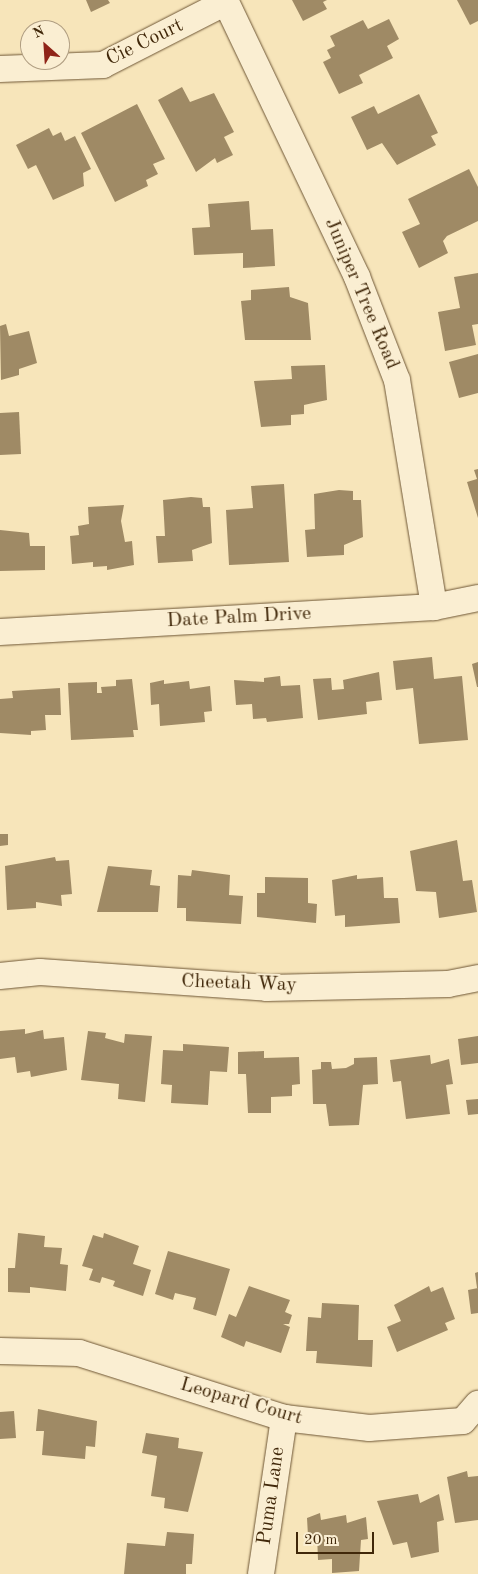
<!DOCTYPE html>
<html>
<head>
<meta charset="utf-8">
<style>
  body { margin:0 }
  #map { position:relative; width:478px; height:1574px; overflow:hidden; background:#f7e5ba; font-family:"Old Standard TT",serif }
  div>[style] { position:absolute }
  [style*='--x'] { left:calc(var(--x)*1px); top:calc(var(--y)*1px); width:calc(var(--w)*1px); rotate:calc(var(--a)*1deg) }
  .building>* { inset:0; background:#9f8a65 }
  .roads { filter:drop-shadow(0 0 1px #6e5635) drop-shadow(0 0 1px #6e5635) }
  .minor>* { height:26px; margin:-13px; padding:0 13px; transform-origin:13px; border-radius:13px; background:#faeed2 }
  span { translate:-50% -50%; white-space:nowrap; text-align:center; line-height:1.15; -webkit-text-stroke:4px #faeed2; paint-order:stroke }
  .street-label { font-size:20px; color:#402709 }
  .north { position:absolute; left:20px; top:20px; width:50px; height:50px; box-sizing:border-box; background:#faeed2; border:1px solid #b09e82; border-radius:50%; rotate:334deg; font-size:14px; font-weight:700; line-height:20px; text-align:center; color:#402709 }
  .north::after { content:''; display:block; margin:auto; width:18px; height:22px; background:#8f2418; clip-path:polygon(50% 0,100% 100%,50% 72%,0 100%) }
  .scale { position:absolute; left:296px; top:1532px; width:78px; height:22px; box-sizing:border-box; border:2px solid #402709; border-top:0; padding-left:6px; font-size:15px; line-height:18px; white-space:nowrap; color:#402709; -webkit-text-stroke:4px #faeed2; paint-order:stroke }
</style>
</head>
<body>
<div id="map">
  <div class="building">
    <i style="clip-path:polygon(86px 0,108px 0,110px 3px,91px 12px)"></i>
    <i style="clip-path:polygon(292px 0,327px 0,323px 2px,327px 9px,303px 21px)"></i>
    <i style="clip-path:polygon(457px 0,478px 0,478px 21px,470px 25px)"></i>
    <i style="clip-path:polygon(389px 19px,399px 39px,387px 46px,393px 58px,359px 75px,363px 83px,339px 94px,323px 62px,331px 58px,327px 50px,335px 46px,330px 36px,363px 20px,368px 29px)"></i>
    <i style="clip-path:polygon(182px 87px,190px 102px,214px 93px,234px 132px,224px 137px,233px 155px,217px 163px,215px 158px,196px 172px,158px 100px)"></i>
    <i style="clip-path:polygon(419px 94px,438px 133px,431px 136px,436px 145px,397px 165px,382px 143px,367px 150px,351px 117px,374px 106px,378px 114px)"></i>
    <i style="clip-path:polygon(137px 104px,165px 159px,153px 164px,158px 174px,146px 180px,148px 186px,115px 202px,81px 133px)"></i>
    <i style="clip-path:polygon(49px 128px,53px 136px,61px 132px,65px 141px,75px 136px,91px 169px,83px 173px,84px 186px,53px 200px,36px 165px,28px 169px,16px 145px)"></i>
    <i style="clip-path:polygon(469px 169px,478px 187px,478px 221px,447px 236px,443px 241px,448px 253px,419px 268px,402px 232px,420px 224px,408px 199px)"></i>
    <i style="clip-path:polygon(249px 201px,251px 230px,273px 229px,275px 266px,243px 268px,243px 253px,194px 255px,192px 228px,210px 227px,208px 204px)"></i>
    <i style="clip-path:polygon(478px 273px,478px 324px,472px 325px,476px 345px,445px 351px,438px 312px,460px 308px,454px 277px)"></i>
    <i style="clip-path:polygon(289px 287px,290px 297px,308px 303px,311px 340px,245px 340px,241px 301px,251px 300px,251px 290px)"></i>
    <i style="clip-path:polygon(6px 324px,9px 336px,29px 331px,37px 363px,19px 369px,19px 375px,1px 380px,0 326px)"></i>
    <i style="clip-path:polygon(478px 354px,478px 393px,459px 398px,449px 362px)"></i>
    <i style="clip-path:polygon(325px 365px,327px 400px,304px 405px,304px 414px,291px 415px,291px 425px,261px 427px,254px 381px,292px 379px,291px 366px)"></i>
    <i style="clip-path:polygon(19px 412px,21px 454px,0 455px,0 413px)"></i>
    <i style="clip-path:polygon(478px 469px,478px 518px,467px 482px,477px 479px,474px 470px)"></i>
    <i style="clip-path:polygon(284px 484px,289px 562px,229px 565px,226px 510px,253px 508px,251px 486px)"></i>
    <i style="clip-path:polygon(339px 490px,353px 491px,353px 500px,361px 500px,363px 537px,344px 545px,344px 555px,307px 557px,305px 530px,315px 529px,314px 494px)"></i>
    <i style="clip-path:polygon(191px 497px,202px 498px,203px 507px,210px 507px,212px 543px,192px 550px,193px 561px,158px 563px,156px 536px,165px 536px,163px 500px)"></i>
    <i style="clip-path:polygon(124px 505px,121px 521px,125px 542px,132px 541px,134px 565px,107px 570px,107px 566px,93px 567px,93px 562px,72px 564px,70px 536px,79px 535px,78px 526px,89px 524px,88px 507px)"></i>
    <i style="clip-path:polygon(0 530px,29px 533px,30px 546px,45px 546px,45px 570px,0 571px)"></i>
    <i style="clip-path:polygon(432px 657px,434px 679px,462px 676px,468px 740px,419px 744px,413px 688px,396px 690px,393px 661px)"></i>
    <i style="clip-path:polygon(478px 662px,478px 687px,477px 687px,472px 664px)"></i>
    <i style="clip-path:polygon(379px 672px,382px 700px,366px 702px,367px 714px,318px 720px,313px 679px,331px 678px,332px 690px,344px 689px,343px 680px)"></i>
    <i style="clip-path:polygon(280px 676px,281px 686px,300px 685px,303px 718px,267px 722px,266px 718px,253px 719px,252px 704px,236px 705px,234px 680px,264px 682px,264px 678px)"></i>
    <i style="clip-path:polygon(132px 679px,138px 730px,133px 730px,134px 737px,71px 740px,68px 683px,97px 682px,97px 693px,102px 693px,101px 687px,116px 686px,116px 680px)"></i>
    <i style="clip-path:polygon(164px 680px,164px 684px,189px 681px,190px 689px,210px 686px,212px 711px,204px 712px,205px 722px,160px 726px,159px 704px,151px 705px,150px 683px)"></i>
    <i style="clip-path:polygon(60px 688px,61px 715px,45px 715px,46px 730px,31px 731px,31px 735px,0 733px,0 699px,13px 698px,12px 691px)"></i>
    <i style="clip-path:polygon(0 834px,8px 834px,8px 845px,0 846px)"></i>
    <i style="clip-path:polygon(457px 840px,463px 881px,472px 880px,477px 912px,439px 918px,436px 892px,416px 891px,410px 851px)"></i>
    <i style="clip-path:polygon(55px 857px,56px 861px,69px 860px,72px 894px,61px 895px,62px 906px,36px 902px,36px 908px,7px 910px,5px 866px)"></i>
    <i style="clip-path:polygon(108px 866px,152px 870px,150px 885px,160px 886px,158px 912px,97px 912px)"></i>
    <i style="clip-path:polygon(192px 870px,230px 875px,229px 895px,243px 896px,241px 924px,186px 921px,186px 908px,177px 908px,178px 875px,191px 876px)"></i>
    <i style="clip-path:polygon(357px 875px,357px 879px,383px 877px,384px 898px,398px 898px,400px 923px,345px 927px,345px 915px,335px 916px,332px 880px)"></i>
    <i style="clip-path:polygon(265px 877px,308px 878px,308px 903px,317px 904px,316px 923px,257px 917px,257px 893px,265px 893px)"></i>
    <i style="clip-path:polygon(25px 1029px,25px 1034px,43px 1030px,44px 1039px,64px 1037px,67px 1070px,31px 1077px,30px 1071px,17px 1073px,15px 1057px,0 1059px,0 1031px)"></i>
    <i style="clip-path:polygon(88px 1031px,106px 1033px,105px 1038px,124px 1043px,125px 1034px,152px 1036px,145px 1102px,118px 1099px,119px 1084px,81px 1080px)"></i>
    <i style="clip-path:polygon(478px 1036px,478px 1063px,461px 1065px,458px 1039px)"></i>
    <i style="clip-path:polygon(183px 1044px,229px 1047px,227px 1072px,210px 1071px,208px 1105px,171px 1103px,172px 1085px,161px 1084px,163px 1050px,183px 1051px)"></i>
    <i style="clip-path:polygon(264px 1051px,264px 1058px,299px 1057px,300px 1084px,292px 1085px,292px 1096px,271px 1097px,271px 1113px,248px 1113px,246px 1074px,238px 1074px,238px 1052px)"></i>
    <i style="clip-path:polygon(430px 1055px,431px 1064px,449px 1059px,453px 1084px,446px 1085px,450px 1114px,406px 1119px,401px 1081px,393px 1082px,390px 1060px)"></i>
    <i style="clip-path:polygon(377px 1057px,378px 1084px,363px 1085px,359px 1125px,329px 1126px,326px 1104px,313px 1104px,312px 1070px,321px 1069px,321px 1062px,331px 1062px,332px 1069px,346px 1068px,354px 1064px,354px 1058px)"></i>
    <i style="clip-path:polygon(478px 1099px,478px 1114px,468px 1115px,466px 1100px)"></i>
    <i style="clip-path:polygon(18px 1233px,45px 1236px,44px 1247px,62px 1248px,60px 1264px,68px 1265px,66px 1291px,30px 1287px,30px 1293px,8px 1292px,8px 1268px,15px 1268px)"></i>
    <i style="clip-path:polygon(104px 1233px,139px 1246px,133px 1264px,151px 1270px,143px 1296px,113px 1286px,115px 1281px,102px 1277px,100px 1283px,89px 1280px,93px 1269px,82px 1266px,93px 1235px,103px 1238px)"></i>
    <i style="clip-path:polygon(168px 1251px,230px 1269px,216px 1316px,193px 1309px,196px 1298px,175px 1293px,173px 1300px,155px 1294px)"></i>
    <i style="clip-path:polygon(478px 1272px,478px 1288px,477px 1288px,475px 1273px)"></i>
    <i style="clip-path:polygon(249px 1286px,290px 1300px,285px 1312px,292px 1315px,289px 1324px,283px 1324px,290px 1327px,281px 1353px,246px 1341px,244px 1347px,221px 1337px,229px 1314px,236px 1317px)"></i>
    <i style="clip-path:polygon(429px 1286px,431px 1292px,443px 1287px,455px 1319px,445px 1323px,448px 1330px,397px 1352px,387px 1327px,401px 1321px,394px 1305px)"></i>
    <i style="clip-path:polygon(478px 1288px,478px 1313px,471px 1314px,468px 1290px)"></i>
    <i style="clip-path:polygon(322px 1303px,359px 1305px,358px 1340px,373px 1340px,372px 1367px,316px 1363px,317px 1351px,306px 1351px,308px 1317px,321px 1318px)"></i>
    <i style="clip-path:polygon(38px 1409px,97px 1421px,95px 1447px,86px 1446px,85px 1459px,42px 1455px,44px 1431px,36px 1431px)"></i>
    <i style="clip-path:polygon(14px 1411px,16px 1438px,0 1439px,0 1412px)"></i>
    <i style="clip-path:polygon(146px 1433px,179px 1438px,178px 1448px,203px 1452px,188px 1512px,164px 1508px,165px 1498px,151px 1496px,157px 1456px,142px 1453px)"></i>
    <i style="clip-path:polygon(467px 1471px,468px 1477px,478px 1476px,478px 1520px,455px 1523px,447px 1477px)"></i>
    <i style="clip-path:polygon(418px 1494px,420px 1503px,439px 1494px,444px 1520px,437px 1522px,439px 1552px,411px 1558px,407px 1542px,393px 1545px,377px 1501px)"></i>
    <i style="clip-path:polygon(320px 1513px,321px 1520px,346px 1515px,347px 1523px,366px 1517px,368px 1539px,361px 1540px,359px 1571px,332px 1573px,332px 1559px,318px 1560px,317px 1535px,308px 1536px,307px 1518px)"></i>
    <i style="clip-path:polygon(167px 1532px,194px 1534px,192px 1564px,186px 1564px,186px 1574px,124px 1574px,127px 1543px,165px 1546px)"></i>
  </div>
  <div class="roads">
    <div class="minor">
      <i style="--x:225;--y:0;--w:307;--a:64.5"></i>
      <i style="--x:357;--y:277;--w:110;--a:68.8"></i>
      <i style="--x:397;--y:380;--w:230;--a:80.7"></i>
      <i style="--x:0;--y:69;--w:103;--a:-2.2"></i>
      <i style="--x:103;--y:65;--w:138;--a:-27.1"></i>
      <i style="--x:0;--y:632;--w:435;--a:-3.3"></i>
      <i style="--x:434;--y:607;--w:45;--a:-11.6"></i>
      <i style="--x:0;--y:976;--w:40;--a:-5.7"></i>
      <i style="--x:40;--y:972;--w:228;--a:4"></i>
      <i style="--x:267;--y:988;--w:181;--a:-1.3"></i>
      <i style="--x:448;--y:984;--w:31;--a:-11"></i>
      <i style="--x:0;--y:1351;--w:79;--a:1.5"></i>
      <i style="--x:79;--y:1353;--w:215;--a:17.6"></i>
      <i style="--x:284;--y:1418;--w:86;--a:6.7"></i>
      <i style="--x:369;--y:1428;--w:94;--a:-4.3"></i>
      <i style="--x:463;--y:1421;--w:23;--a:-49"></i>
      <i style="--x:261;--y:1574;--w:158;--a:-81.6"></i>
    </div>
  </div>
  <div class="street-label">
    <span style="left:145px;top:43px;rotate:-26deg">Cie Court</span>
    <span style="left:361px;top:294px;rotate:67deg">Juniper Tree Road</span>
    <span style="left:239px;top:618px;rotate:-3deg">Date Palm Drive</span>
    <span style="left:239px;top:984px;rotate:2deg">Cheetah Way</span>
    <span style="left:241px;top:1402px;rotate:16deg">Leopard Court</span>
    <span style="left:272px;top:1496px;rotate:-82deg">Puma Lane</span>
  </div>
  <div class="north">N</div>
  <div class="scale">20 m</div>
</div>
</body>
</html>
